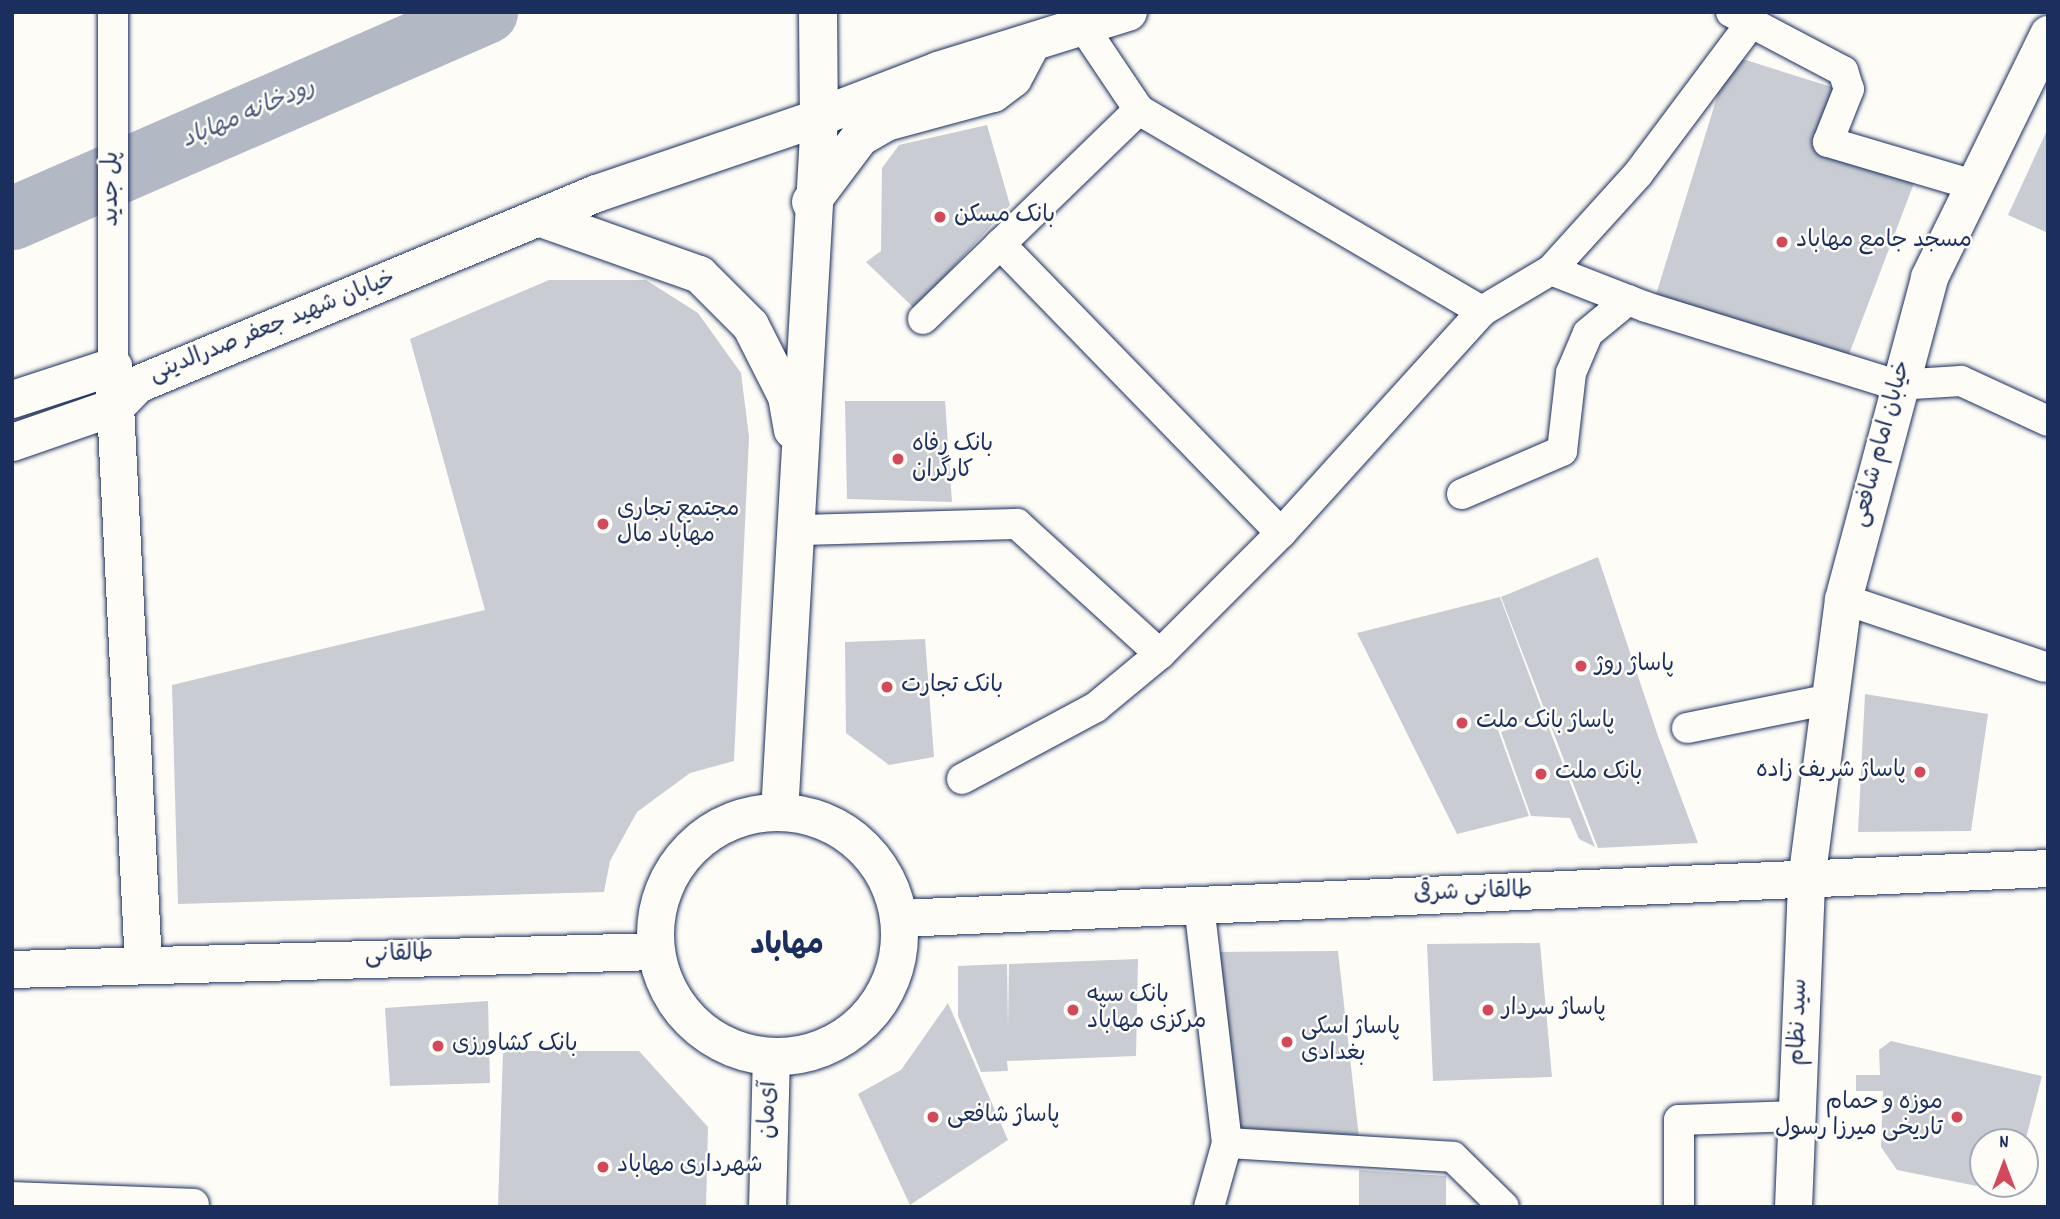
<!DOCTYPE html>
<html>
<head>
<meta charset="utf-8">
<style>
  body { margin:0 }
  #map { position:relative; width:2060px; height:1219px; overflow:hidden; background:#fdfcf7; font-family:Dekko,"Playpen Sans Arabic",sans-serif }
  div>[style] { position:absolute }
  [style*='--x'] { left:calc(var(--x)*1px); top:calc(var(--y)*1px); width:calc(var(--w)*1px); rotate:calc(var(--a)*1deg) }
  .river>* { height:63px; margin:-31.5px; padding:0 31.5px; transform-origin:31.5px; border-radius:31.5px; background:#b3b8c5 }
  .building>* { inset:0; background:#c9ccd3 }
  .roads { filter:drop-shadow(0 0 2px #1b2f5e) drop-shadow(0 0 2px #1b2f5e) }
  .minor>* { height:30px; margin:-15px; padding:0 15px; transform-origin:15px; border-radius:15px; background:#fdfcf7 }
  .tertiary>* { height:37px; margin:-18.5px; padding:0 18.5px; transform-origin:18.5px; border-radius:18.5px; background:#fdfcf7 }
  .tertiary>.ring { margin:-18.5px; padding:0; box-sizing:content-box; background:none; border:37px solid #fdfcf7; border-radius:50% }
  .secondary>* { height:38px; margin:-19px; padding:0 19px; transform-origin:19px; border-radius:19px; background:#fdfcf7 }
  .dots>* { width:19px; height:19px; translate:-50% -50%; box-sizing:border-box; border:4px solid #fdfcf7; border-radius:50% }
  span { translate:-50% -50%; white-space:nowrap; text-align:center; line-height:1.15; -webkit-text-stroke:5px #fdfcf7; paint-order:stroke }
  .street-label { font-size:23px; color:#1b2f5e }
  .poi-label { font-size:23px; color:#1b2f5e }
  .left { translate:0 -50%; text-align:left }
  .right { translate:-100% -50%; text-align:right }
  .water-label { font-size:24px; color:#49587d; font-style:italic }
  .district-label { font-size:30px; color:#1b2f5e; font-weight:700 }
  .frame { position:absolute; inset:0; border:14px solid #1b2f5e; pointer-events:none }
  .north { position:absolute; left:1969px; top:1128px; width:70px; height:70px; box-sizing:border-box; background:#fdfcf7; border:2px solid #a3aaba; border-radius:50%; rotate:0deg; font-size:19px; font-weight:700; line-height:28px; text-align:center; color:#1b2f5e }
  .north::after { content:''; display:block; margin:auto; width:24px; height:32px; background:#d1495b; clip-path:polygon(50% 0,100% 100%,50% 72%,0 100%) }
</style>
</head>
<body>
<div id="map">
  <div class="river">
    <i style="--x:12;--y:218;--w:517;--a:-23.49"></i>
  </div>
  <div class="building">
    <i style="clip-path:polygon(1730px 55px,1841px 90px,1817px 152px,1914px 183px,1845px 365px,1654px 301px)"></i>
    <i style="clip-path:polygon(987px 125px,1010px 205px,915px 309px,866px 262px,881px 251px,882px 168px,899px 145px)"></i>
    <i style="clip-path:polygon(2048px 128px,2048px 233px,2008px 215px)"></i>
    <i style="clip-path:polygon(549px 280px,646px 280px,698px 313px,741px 373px,749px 437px,734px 761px,690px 773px,637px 812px,610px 861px,604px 892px,178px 904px,172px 685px,485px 610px,410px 339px)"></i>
    <i style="clip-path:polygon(845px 401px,945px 401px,952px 502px,847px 499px)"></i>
    <i style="clip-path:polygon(1598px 557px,1658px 736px,1698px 843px,1598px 848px,1501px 597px)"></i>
    <i style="clip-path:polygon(1500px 597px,1544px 715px,1498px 730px,1529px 816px,1457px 834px,1357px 633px)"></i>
    <i style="clip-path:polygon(925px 639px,934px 757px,889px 765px,846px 733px,845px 642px)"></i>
    <i style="clip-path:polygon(1865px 694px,1988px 714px,1971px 831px,1858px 832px)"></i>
    <i style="clip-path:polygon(1545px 718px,1595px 847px,1579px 839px,1570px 818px,1531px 816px,1501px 732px)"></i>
    <i style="clip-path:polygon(1540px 943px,1552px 1077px,1433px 1081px,1427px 944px)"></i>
    <i style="clip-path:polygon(1338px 951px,1359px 1138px,1237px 1133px,1215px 952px)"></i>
    <i style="clip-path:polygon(1138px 959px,1136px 1056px,1007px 1061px,1008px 1071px,981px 1072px,958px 1016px,958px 966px,1007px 964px,1008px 1028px,1009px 964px)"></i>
    <i style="clip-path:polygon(488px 1001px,490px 1083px,390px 1086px,385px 1008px)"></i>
    <i style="clip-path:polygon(948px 1003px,1008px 1140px,910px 1205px,858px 1094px,901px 1070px)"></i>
    <i style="clip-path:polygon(1891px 1041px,2042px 1076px,2025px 1142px,1983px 1142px,1983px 1184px,2015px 1184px,2012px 1193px,1897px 1170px,1881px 1147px,1883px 1091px,1856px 1091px,1856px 1075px,1880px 1075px,1879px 1050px)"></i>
    <i style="clip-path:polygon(503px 1051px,639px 1051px,708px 1127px,706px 1207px,498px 1207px)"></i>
    <i style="clip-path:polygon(1359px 1170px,1446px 1176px,1446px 1207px,1359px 1207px)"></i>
  </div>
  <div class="roads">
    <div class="minor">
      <i style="--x:113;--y:12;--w:354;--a:90"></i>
      <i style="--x:1731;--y:12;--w:127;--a:27.8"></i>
      <i style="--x:1843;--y:71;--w:19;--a:72"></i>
      <i style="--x:1849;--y:89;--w:57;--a:111.6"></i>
      <i style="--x:1828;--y:142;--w:151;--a:16.5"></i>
      <i style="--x:1084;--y:28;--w:99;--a:56.1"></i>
      <i style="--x:1139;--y:110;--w:398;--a:30.4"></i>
      <i style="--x:1482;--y:311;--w:80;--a:-30.7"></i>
      <i style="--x:1551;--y:270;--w:130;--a:-47.8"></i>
      <i style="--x:1638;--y:174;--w:189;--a:-53.2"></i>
      <i style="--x:1000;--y:244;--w:403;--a:45.8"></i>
      <i style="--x:1551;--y:270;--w:102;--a:21.3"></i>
      <i style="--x:1646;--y:307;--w:262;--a:17.3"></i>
      <i style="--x:1896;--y:385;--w:65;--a:-3.5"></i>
      <i style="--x:1961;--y:381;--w:96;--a:24.7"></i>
      <i style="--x:923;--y:319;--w:301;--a:-44.1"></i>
      <i style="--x:1462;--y:494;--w:109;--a:-23.3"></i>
      <i style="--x:1562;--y:451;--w:79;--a:-83.4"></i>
      <i style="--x:1571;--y:373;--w:43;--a:-67"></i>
      <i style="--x:1588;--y:333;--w:52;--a:-39.5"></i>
      <i style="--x:799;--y:530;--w:218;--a:-1.6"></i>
      <i style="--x:1017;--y:524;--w:193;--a:42.3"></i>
      <i style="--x:1843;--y:599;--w:213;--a:18.6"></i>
      <i style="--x:1687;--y:728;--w:147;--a:-11.4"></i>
      <i style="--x:962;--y:779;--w:152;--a:-28.2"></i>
      <i style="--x:1096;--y:707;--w:83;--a:-39.6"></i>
      <i style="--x:1160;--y:654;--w:171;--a:-45"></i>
      <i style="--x:1281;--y:533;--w:299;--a:-47.8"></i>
      <i style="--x:1199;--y:905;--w:240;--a:83.3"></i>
      <i style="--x:1227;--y:1143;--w:66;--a:105.7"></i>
      <i style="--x:1227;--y:1143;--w:226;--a:3.5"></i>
      <i style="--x:1453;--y:1157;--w:71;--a:44.4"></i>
      <i style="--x:12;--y:1197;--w:182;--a:2.2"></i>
      <i style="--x:1679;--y:1207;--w:87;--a:-90"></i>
      <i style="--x:1679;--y:1120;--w:118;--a:-1.9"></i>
    </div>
    <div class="tertiary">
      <i style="--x:538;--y:217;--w:171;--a:19.5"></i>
      <i style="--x:699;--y:274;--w:72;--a:45"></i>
      <i style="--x:750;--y:325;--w:80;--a:63.1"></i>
      <i style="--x:786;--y:396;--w:34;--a:80"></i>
      <i style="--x:113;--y:366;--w:599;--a:87.13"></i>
      <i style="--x:12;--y:399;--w:106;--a:-18.1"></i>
      <i style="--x:12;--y:442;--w:110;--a:-19.1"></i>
      <i style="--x:116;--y:406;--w:30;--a:-46"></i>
      <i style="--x:137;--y:384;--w:497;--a:-22.6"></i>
      <i style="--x:596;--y:193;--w:236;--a:-18.8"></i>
      <i style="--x:819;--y:117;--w:696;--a:93.29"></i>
      <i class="ring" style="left:655px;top:812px;width:207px;height:207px"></i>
      <i style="--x:899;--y:918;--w:1150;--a:-2.49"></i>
      <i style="--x:12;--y:969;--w:643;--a:-1.6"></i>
      <i style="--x:767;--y:1207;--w:151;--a:-88.5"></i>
      <i style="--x:1793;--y:1207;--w:327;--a:-87.7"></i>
      <i style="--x:1806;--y:880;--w:283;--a:-82.5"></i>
      <i style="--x:1843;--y:599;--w:333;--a:-75"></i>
      <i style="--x:1929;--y:277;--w:271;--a:-63.9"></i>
    </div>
    <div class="secondary">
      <i style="--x:818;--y:12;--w:105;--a:89.5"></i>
      <i style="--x:819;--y:117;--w:128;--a:-21.1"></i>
      <i style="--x:938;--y:71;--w:199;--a:-17.3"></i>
      <i style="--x:811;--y:202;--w:81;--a:-53"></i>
      <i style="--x:860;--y:137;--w:30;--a:-30"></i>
      <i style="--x:886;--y:122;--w:111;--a:-15.2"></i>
      <i style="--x:993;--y:93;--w:25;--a:-37"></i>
      <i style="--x:1013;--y:78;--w:40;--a:-62"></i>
    </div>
  </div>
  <div class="dots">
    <i style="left:940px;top:217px;background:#d1495b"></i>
    <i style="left:1782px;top:242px;background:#d1495b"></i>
    <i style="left:898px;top:459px;background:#d1495b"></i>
    <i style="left:603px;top:524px;background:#d1495b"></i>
    <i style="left:1581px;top:666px;background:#d1495b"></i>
    <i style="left:887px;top:687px;background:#d1495b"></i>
    <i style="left:1462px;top:723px;background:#d1495b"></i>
    <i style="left:1920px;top:772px;background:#d1495b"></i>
    <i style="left:1541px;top:774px;background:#d1495b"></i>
    <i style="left:1073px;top:1010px;background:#d1495b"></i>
    <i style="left:1488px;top:1010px;background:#d1495b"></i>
    <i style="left:1287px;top:1042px;background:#d1495b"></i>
    <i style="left:438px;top:1046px;background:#d1495b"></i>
    <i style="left:933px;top:1117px;background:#d1495b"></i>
    <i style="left:1957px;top:1117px;background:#d1495b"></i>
    <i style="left:603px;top:1167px;background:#d1495b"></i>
  </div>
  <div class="street-label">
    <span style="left:113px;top:189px;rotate:-90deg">پل جدید</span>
    <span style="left:273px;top:328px;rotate:-22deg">خیابان شهید جعفر صدرالدینی</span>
    <span style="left:1883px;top:444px;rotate:-75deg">خیابان امام شافعی</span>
    <span style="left:1473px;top:894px;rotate:-2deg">طالقانی شرقی</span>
    <span style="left:399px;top:956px;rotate:-2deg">طالقانی</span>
    <span style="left:1800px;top:1022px;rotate:-88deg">سید نظام</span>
    <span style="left:770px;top:1110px;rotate:-88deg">آی‌مان</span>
  </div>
  <div class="poi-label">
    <span class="left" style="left:954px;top:217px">بانک مسکن</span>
    <span class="left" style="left:1796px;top:242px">مسجد جامع مهاباد</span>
    <span class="left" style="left:912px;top:459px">بانک رفاه<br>کارگران</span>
    <span class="left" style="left:617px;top:524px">مجتمع تجاری<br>مهاباد مال</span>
    <span class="left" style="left:1595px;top:666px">پاساژ روژ</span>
    <span class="left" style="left:901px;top:687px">بانک تجارت</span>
    <span class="left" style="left:1476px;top:723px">پاساژ بانک ملت</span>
    <span class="right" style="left:1906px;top:772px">پاساژ شریف زاده</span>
    <span class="left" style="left:1555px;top:774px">بانک ملت</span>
    <span class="left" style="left:1087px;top:1010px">بانک سپه<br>مرکزی مهاباد</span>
    <span class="left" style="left:1502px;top:1010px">پاساژ سردار</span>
    <span class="left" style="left:1301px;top:1042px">پاساژ اسکی<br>بغدادی</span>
    <span class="left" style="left:452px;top:1046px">بانک کشاورزی</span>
    <span class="right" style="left:1943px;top:1117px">موزه و حمام<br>تاریخی میرزا رسول</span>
    <span class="left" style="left:947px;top:1117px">پاساژ شافعی</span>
    <span class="left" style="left:617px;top:1167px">شهرداری مهاباد</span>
  </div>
  <div class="water-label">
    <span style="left:249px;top:115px;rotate:-23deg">رودخانه مهاباد</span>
  </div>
  <div class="district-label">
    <span style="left:787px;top:948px">مهاباد</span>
  </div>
  <div class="frame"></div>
  <div class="north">N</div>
</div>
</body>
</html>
